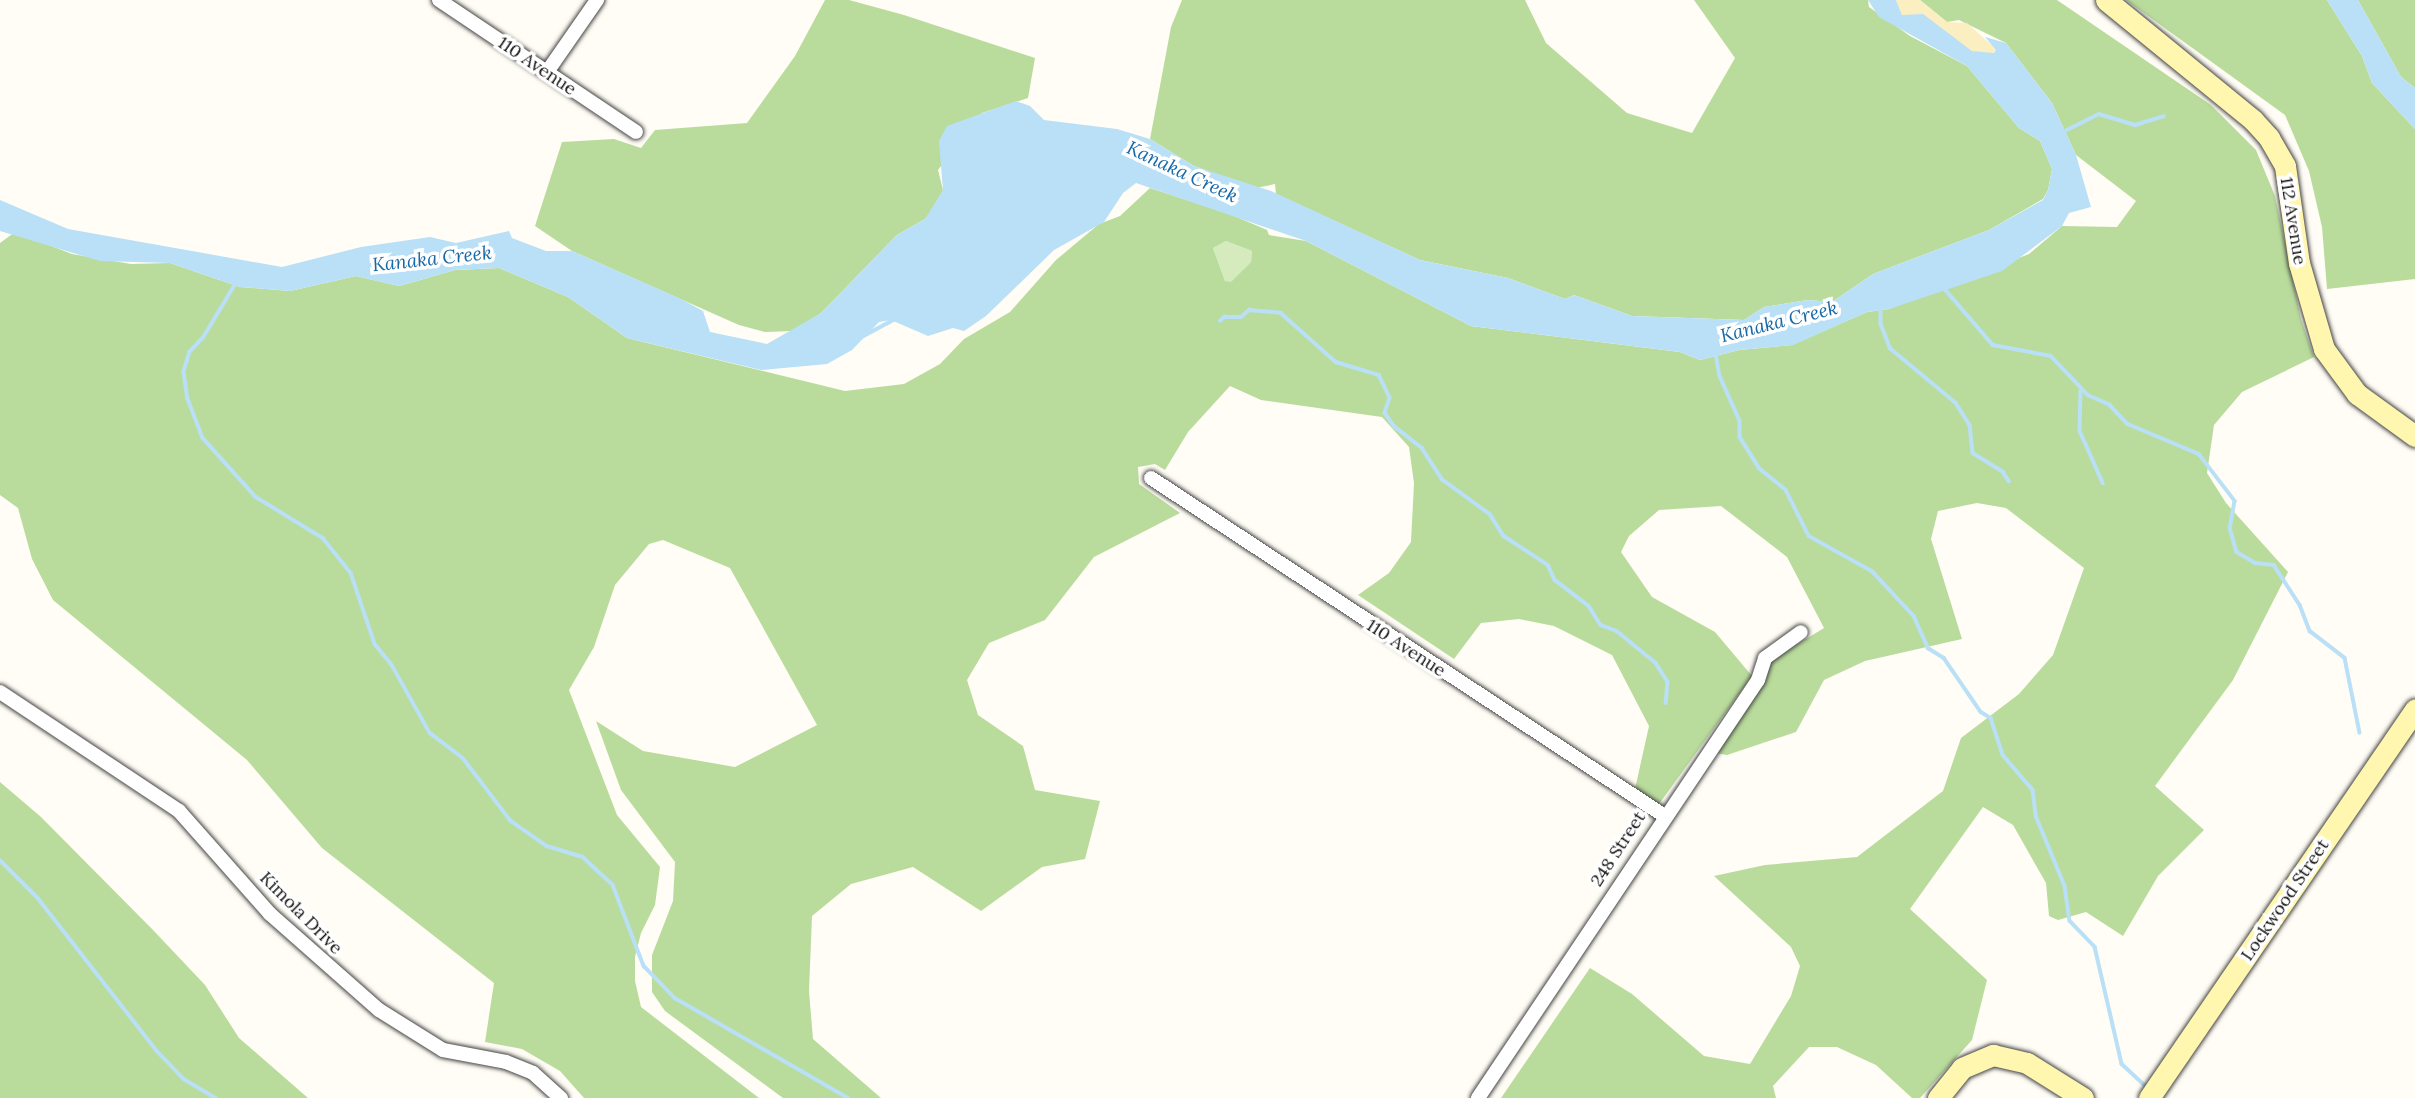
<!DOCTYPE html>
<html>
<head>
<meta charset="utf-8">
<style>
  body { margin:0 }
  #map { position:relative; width:2415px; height:1098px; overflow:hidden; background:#fffdf5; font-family:Lora,serif }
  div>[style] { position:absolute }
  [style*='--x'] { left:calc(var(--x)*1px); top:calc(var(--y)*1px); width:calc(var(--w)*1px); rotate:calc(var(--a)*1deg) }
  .green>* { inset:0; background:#d5ebbd }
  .forest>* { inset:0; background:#b9dc9c }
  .sand>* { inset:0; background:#fbeec1 }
  .water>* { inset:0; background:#b9e0f7 }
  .stream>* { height:3.5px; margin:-1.75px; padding:0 1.75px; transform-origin:1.75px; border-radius:1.75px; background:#b9e0f7 }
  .roads { filter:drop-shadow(0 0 2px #444) drop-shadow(0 0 2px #444) }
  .minor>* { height:14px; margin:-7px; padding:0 7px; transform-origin:7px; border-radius:7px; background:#fff }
  .secondary>* { height:21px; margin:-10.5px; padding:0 10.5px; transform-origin:10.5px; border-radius:10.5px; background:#fff6b0 }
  span { translate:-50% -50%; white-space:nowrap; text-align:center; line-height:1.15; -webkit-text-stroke:7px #fff; paint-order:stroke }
  .street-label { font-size:18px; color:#111 }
  .water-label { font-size:19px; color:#1768a6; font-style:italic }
</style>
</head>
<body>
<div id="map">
  <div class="green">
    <i style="clip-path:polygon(1226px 241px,1252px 251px,1251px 262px,1231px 283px,1225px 281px,1213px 248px)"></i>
  </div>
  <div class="forest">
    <i style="clip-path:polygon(825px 0,849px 0,904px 15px,1035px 58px,1028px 98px,982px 113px,938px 170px,943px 190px,935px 208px,925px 219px,897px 235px,821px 313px,792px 331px,765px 332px,739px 325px,572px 251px,535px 226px,562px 142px,614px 139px,641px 148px,655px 130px,747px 123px,795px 56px)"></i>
    <i style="clip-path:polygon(1182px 0,1525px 0,1546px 43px,1627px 113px,1692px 133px,1735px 58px,1694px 0,1868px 0,1869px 7px,1910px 36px,1967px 66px,2019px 128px,2040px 141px,2052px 169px,2048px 190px,2043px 199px,1989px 230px,1873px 274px,1832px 302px,1808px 300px,1764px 307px,1744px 320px,1632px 316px,1574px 295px,1565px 299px,1508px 278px,1420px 260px,1276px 194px,1275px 184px,1256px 188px,1194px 166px,1150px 139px,1171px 27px)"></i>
    <i style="clip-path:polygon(evenodd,1920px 0,2057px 0,2211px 105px,2256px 150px,2275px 196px,2301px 319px,2314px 357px,2242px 392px,2214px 425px,2207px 473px,2226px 503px,2288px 572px,2233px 680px,2155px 786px,2204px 830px,2158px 876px,2123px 936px,2086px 912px,2058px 920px,2049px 916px,2046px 883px,2013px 825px,1983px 807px,1910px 909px,1987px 980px,1972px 1040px,1920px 1098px,1912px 1098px,1876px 1065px,1837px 1047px,1809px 1047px,1773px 1086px,1776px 1098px,1501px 1098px,1590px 968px,1632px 994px,1704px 1056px,1750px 1064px,1791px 996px,1800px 966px,1791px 947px,1714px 876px,1765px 865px,1857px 857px,1943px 791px,1961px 738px,2019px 694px,2053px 655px,2084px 568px,2006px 508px,1977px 503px,1938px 511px,1931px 539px,1962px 639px,1865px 661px,1824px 680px,1796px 732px,1727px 755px,1715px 753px,1763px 683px,1773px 659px,1824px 628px,1787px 557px,1721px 506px,1659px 510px,1629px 536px,1621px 552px,1652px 597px,1715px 632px,1752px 676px,1659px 804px,1635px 789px,1649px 726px,1612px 655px,1554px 626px,1519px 619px,1481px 623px,1454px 659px,1358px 595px,1389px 573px,1411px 542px,1414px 483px,1409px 447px,1382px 417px,1261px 400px,1230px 386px,1188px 432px,1165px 470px,1155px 464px,1138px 467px,1139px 484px,1180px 513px,1094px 557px,1045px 620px,989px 643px,967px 680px,978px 715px,1023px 746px,1035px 790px,1100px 801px,1085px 859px,1042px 867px,981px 911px,913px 867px,851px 884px,812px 916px,809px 991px,813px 1039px,881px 1098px,783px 1098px,665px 1011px,652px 992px,652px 955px,673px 901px,675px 862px,621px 790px,596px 721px,643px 751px,735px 767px,817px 725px,730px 568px,663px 540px,649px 544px,615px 585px,594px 647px,569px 690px,617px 815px,660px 867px,655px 905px,641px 933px,635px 957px,635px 981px,641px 1007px,759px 1098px,584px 1098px,560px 1071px,522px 1049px,485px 1042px,494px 983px,322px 848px,247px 760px,53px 600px,32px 559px,18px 508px,0 495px,0 243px,15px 232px,72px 254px,131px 264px,170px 263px,240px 287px,290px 291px,356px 276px,399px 286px,455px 270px,499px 268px,568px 297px,627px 338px,845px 391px,904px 384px,940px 364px,964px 339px,1010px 312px,1056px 260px,1099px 224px,1120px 216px,1150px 188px,1232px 215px,1267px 230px,1269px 235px,1306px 241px,1471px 326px,1680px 352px,1700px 360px,1739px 350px,1792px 345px,1867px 312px,1889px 309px,2029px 254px,2062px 226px,2117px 227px,2136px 201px,2076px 155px,2052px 103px,2006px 43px,1959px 20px,1947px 22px,1920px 0,1226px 241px,1252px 251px,1251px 262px,1231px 282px,1225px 281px,1213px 248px,1226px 241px)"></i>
    <i style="clip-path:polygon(2126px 0,2327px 0,2362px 56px,2372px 83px,2415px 129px,2415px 279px,2327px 289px,2322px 227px,2309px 171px,2285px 115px)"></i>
    <i style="clip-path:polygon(2358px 0,2415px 0,2415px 88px,2401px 77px)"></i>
    <i style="clip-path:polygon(0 782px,41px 817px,153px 930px,205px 985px,239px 1038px,308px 1098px,0 1098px)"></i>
  </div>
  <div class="sand">
    <i style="clip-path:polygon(1896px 0,1920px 0,1947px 22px,1967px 23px,1997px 50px,1988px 56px,1972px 51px,1923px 15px,1902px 15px)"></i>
  </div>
  <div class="water">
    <i style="clip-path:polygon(1868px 0,1896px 0,1902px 15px,1923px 14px,1972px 51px,1994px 53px,1996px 50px,1985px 37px,2006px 43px,2052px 103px,2076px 155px,2091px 207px,2069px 213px,2062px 226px,2002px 271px,1889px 309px,1867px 312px,1793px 345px,1739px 350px,1700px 360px,1680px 352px,1471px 326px,1306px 241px,1136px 183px,1123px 193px,1104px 222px,1054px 250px,986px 316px,964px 331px,953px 328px,928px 336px,891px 320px,879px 322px,852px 350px,827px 364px,761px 370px,627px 338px,568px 297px,499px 268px,455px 270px,399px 286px,356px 276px,290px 291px,240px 287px,170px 263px,100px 261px,0 231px,0 200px,68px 229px,282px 267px,361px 247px,430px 237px,456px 243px,509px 231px,512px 238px,546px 251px,572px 251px,681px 299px,703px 311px,710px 332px,767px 344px,821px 313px,897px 235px,925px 219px,943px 190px,939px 141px,947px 126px,1016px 101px,1030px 106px,1044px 120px,1117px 129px,1150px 139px,1194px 166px,1271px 191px,1420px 260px,1508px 278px,1565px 299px,1574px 295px,1632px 316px,1744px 320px,1764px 307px,1808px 300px,1832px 302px,1873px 274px,1989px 230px,2043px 200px,2048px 190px,2052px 169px,2040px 141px,2019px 128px,1967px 66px,1879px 17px)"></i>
    <i style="clip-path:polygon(2327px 0,2358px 0,2401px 77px,2415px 88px,2415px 129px,2372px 83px,2362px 56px)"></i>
  </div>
  <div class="stream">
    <i style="--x:2061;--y:133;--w:42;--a:-26.6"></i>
    <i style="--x:2099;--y:114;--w:38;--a:17"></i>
    <i style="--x:2135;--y:125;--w:30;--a:-17"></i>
    <i style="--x:237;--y:282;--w:64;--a:121"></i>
    <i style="--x:204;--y:337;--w:21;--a:133"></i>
    <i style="--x:190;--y:352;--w:21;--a:107"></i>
    <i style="--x:184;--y:372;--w:27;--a:82"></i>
    <i style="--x:188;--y:399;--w:42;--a:69"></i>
    <i style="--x:203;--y:438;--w:79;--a:48.1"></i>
    <i style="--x:256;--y:497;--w:79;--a:31.5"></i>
    <i style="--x:323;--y:538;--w:45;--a:51.3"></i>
    <i style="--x:351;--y:573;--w:75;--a:71.3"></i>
    <i style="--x:375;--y:644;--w:27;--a:51"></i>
    <i style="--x:392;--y:665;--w:78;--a:60.8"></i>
    <i style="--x:430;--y:733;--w:41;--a:37.1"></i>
    <i style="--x:463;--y:758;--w:79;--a:52.7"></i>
    <i style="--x:511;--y:821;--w:44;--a:34.8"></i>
    <i style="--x:547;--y:846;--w:38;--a:17"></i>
    <i style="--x:583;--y:857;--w:41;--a:43"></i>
    <i style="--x:613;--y:885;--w:87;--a:69.1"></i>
    <i style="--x:644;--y:966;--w:45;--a:45.9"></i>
    <i style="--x:675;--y:998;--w:200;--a:30"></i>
    <i style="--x:1944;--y:288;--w:75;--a:49.3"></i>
    <i style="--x:1993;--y:345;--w:59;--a:10.7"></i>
    <i style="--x:2051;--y:356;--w:54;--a:46.5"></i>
    <i style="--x:2088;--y:395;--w:24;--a:24"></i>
    <i style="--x:2110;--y:405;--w:26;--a:47"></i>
    <i style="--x:2128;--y:424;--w:77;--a:22.9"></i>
    <i style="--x:2199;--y:454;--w:59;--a:52.5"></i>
    <i style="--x:2235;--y:501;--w:27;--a:100"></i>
    <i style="--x:2230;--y:528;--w:25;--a:74"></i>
    <i style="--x:2237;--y:552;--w:21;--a:31"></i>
    <i style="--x:2255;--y:563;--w:19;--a:6"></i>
    <i style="--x:2274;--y:565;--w:48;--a:57"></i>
    <i style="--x:2300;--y:605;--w:28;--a:69"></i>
    <i style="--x:2310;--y:631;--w:44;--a:37.6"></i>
    <i style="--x:2345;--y:658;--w:76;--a:78.7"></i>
    <i style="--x:1881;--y:308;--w:16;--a:90"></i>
    <i style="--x:1881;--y:324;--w:26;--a:69"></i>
    <i style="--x:1890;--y:348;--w:86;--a:39.8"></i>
    <i style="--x:1956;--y:403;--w:26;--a:58"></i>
    <i style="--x:1970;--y:425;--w:28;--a:84"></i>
    <i style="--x:1973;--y:453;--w:36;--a:32"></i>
    <i style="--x:2003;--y:472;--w:11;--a:56"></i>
    <i style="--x:1220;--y:321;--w:6;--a:-45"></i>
    <i style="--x:1224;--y:317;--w:17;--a:0"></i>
    <i style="--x:1241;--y:317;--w:11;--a:-41"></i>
    <i style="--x:1249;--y:310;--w:32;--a:5"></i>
    <i style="--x:1281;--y:313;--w:74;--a:41.7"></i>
    <i style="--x:1336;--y:362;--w:45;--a:16.8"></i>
    <i style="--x:1379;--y:375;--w:25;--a:64"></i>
    <i style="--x:1390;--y:398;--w:16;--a:108"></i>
    <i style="--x:1385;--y:413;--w:16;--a:55"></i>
    <i style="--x:1394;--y:426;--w:36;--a:38"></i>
    <i style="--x:1422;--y:448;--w:38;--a:57"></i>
    <i style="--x:1443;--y:480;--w:58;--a:35.9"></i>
    <i style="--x:1490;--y:514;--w:26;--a:58"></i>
    <i style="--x:1504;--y:536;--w:53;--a:33.4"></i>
    <i style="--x:1548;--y:565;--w:17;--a:65"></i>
    <i style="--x:1555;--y:580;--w:43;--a:37.4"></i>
    <i style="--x:1589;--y:606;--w:22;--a:58"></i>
    <i style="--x:1601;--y:625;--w:17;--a:21"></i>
    <i style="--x:1617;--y:631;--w:50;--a:39.4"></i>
    <i style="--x:1656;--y:663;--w:22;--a:58"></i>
    <i style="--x:1668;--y:682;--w:21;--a:95"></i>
    <i style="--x:858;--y:339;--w:44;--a:-28.3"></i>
    <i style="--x:1716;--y:354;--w:22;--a:80"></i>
    <i style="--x:1720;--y:376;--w:49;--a:66"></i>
    <i style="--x:1740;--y:421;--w:16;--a:90"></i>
    <i style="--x:1740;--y:437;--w:36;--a:58"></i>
    <i style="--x:1759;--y:468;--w:35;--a:39"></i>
    <i style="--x:1786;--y:490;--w:51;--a:63.4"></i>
    <i style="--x:1809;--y:536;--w:72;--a:29.1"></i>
    <i style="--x:1872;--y:571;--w:62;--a:47"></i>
    <i style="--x:1914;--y:616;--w:35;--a:66"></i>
    <i style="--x:1928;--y:648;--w:19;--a:32"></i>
    <i style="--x:1944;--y:658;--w:65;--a:55.6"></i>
    <i style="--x:1981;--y:712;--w:12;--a:31"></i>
    <i style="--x:1991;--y:718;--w:39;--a:72"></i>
    <i style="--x:2003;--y:755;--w:46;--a:49.4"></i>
    <i style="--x:2033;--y:790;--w:26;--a:83"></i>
    <i style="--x:2036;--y:816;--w:76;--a:67.5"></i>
    <i style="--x:2065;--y:886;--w:35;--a:82"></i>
    <i style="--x:2070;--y:921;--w:36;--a:46"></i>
    <i style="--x:2095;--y:947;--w:120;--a:77"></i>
    <i style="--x:2122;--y:1064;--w:33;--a:43"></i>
    <i style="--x:2081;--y:391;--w:40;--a:91.4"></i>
    <i style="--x:2080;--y:431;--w:57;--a:66.1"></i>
    <i style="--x:0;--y:860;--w:54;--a:45"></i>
    <i style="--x:38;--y:898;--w:194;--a:52.1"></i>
    <i style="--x:157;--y:1051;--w:39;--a:46"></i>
    <i style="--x:184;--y:1079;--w:37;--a:31"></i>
  </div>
  <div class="roads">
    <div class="minor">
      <i style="--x:439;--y:0;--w:237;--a:33.8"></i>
      <i style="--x:547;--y:72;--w:88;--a:-55.2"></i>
      <i style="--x:1151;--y:478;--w:613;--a:33.35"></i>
      <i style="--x:0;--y:692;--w:215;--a:33.6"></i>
      <i style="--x:179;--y:811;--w:137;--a:48.5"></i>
      <i style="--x:270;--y:914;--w:145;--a:41.4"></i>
      <i style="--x:379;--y:1010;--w:75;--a:32"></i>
      <i style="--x:443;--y:1050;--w:64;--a:10.8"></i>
      <i style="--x:506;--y:1062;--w:29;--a:22"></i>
      <i style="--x:533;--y:1073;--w:38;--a:42"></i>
      <i style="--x:1478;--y:1098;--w:503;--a:-56.18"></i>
      <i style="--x:1758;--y:680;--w:23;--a:-72"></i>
      <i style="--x:1765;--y:658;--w:44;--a:-35.8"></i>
    </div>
    <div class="secondary">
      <i style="--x:2106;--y:0;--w:190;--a:39.2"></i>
      <i style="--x:2253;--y:120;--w:24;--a:48"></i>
      <i style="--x:2269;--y:138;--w:32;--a:60"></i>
      <i style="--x:2285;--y:166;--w:98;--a:81.8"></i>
      <i style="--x:2299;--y:263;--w:90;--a:73.8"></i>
      <i style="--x:2324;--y:349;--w:56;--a:53.7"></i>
      <i style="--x:2357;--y:394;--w:72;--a:35.9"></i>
      <i style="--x:1938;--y:1098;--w:38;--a:-51"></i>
      <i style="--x:1962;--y:1068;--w:34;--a:-23"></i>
      <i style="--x:1993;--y:1055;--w:35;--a:13"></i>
      <i style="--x:2027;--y:1063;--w:66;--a:32"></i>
      <i style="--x:2149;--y:1098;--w:471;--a:-55.6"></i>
    </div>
  </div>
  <div class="street-label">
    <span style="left:537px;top:66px;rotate:34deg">110 Avenue</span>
    <span style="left:2293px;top:221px;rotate:81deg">112 Avenue</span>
    <span style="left:1406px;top:648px;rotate:33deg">110 Avenue</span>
    <span style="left:1618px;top:849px;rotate:-57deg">248 Street</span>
    <span style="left:2285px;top:900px;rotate:-56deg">Lockwood Street</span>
    <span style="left:301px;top:913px;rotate:45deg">Kimola Drive</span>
  </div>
  <div class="water-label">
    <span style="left:1182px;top:172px;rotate:25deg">Kanaka Creek</span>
    <span style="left:432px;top:259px;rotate:-6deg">Kanaka Creek</span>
    <span style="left:1779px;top:322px;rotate:-14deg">Kanaka Creek</span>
  </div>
</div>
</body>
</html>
